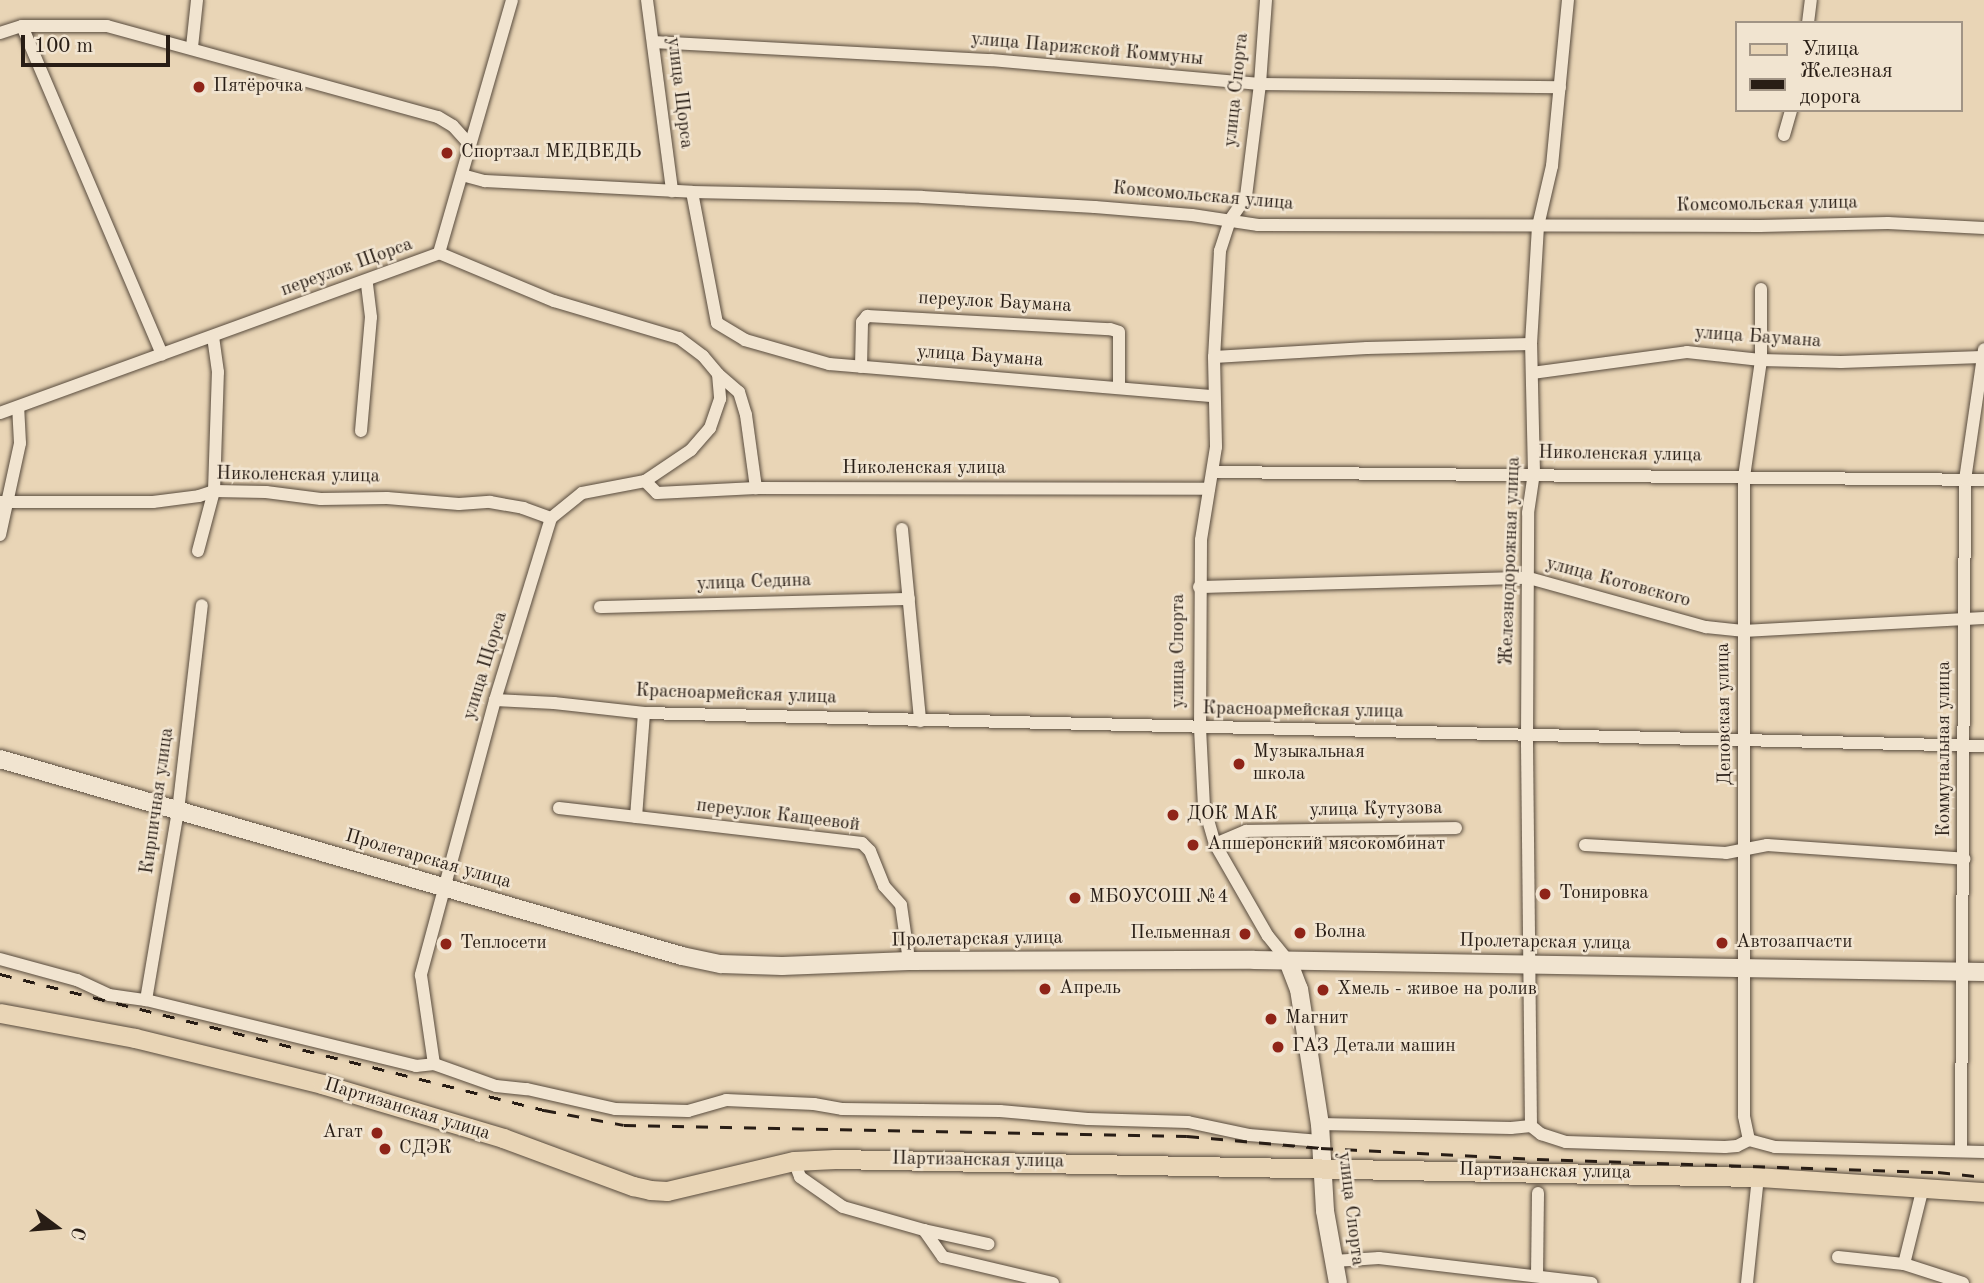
<!DOCTYPE html>
<html>
<head>
<meta charset="utf-8">
<style>
  body { margin:0 }
  #map { position:relative; width:1984px; height:1283px; overflow:hidden; background:#e9d5b6; font-family:"Old Standard TT",serif }
  div>[style] { position:absolute }
  [style*='--x'] { left:calc(var(--x)*1px); top:calc(var(--y)*1px); width:calc(var(--w)*1px); rotate:calc(var(--a)*1deg) }
  .roads { filter:drop-shadow(0 0 2px #584b3d) drop-shadow(0 0 2px #584b3d) }
  .street>* { height:12px; margin:-6px; padding:0 6px; transform-origin:6px; border-radius:6px; background:#f1e4d0 }
  .secondary>* { height:18px; margin:-9px; padding:0 9px; transform-origin:9px; border-radius:9px; background:#f1e4d0 }
  .primary>* { height:19px; margin:-9.5px; padding:0 9.5px; transform-origin:9.5px; border-radius:9.5px; background:#e9d5b6 }
  .rail>* { height:2.5px; margin-top:-1.25px; transform-origin:0; background:repeating-linear-gradient(90deg,#281d15 0 12px,transparent 0 24px) }
  .dots>* { width:19px; height:19px; translate:-50% -50%; box-sizing:border-box; border:4px solid #f1e4d0; border-radius:50% }
  span { translate:-50% -50%; white-space:nowrap; text-align:center; line-height:1.15; -webkit-text-stroke:5px #f1e4d0; paint-order:stroke }
  .street-label { font-size:19px; color:#281d15 }
  .poi-label { font-size:19px; color:#281d15 }
  .left { translate:0 -50%; text-align:left }
  .right { translate:-100% -50%; text-align:right }
  .legend { position:absolute; left:1735px; top:21px; width:228px; height:91px; box-sizing:border-box; background:#f1e4d0; border:2px solid #a19485; margin:0; padding:9px 12px; list-style:none; font-size:21px; color:#281d15 }
  .legend li { display:flex; align-items:center; gap:14px; height:35px }
  .legend b { width:35px; border:2px solid #a19485 }
  .north { position:absolute; left:21px; top:1192px; width:70px; height:70px; -webkit-text-stroke:5px #f1e4d0; paint-order:stroke; rotate:106deg; font-size:19px; font-weight:700; line-height:28px; text-align:center; color:#281d15 }
  .north::after { content:''; display:block; margin:auto; width:24px; height:32px; background:#281d15; clip-path:polygon(50% 0,100% 100%,50% 72%,0 100%) }
  .scale { position:absolute; left:21px; top:35px; width:149px; height:32px; box-sizing:border-box; border:4px solid #281d15; border-top:0; padding-left:9px; font-size:21px; line-height:24px; white-space:nowrap; color:#281d15; -webkit-text-stroke:5px #f1e4d0; paint-order:stroke }
</style>
</head>
<body>
<div id="map">
  <div class="roads">
    <div class="street">
      <i style="--x:647;--y:0;--w:193;--a:82.5"></i>
      <i style="--x:1266;--y:0;--w:84;--a:94.1"></i>
      <i style="--x:1260;--y:84;--w:114;--a:97.1"></i>
      <i style="--x:1246;--y:197;--w:28;--a:125"></i>
      <i style="--x:1230;--y:220;--w:33;--a:108"></i>
      <i style="--x:1220;--y:251;--w:106;--a:93.2"></i>
      <i style="--x:1214;--y:357;--w:90;--a:88.7"></i>
      <i style="--x:1216;--y:447;--w:94;--a:99.2"></i>
      <i style="--x:1201;--y:540;--w:188;--a:90.3"></i>
      <i style="--x:1200;--y:728;--w:78;--a:87.1"></i>
      <i style="--x:1204;--y:806;--w:40;--a:74"></i>
      <i style="--x:1215;--y:844;--w:106;--a:60.1"></i>
      <i style="--x:1268;--y:936;--w:32;--a:51"></i>
      <i style="--x:1808;--y:23;--w:23;--a:-83"></i>
      <i style="--x:22;--y:26;--w:357;--a:66.9"></i>
      <i style="--x:0;--y:33;--w:23;--a:-18"></i>
      <i style="--x:22;--y:26;--w:85;--a:0"></i>
      <i style="--x:107;--y:26;--w:343;--a:15.4"></i>
      <i style="--x:438;--y:117;--w:17;--a:31"></i>
      <i style="--x:453;--y:126;--w:25;--a:48"></i>
      <i style="--x:654;--y:42;--w:337;--a:3.1"></i>
      <i style="--x:991;--y:60;--w:270;--a:5.1"></i>
      <i style="--x:1260;--y:84;--w:300;--a:0.6"></i>
      <i style="--x:192;--y:47;--w:47;--a:-83.9"></i>
      <i style="--x:1784;--y:135;--w:26;--a:-74"></i>
      <i style="--x:462;--y:175;--w:24;--a:15"></i>
      <i style="--x:485;--y:181;--w:207;--a:3"></i>
      <i style="--x:692;--y:192;--w:230;--a:1.2"></i>
      <i style="--x:922;--y:197;--w:173;--a:3.3"></i>
      <i style="--x:1095;--y:207;--w:97;--a:4.7"></i>
      <i style="--x:1192;--y:215;--w:67;--a:8.6"></i>
      <i style="--x:1258;--y:225;--w:502;--a:0.11"></i>
      <i style="--x:1760;--y:226;--w:128;--a:-1.3"></i>
      <i style="--x:1888;--y:223;--w:96;--a:3"></i>
      <i style="--x:692;--y:192;--w:133;--a:79.2"></i>
      <i style="--x:717;--y:323;--w:33;--a:31"></i>
      <i style="--x:745;--y:340;--w:87;--a:15.9"></i>
      <i style="--x:829;--y:364;--w:386;--a:4.8"></i>
      <i style="--x:439;--y:253;--w:263;--a:-73.9"></i>
      <i style="--x:1214;--y:357;--w:153;--a:-3.4"></i>
      <i style="--x:1367;--y:348;--w:164;--a:-1.4"></i>
      <i style="--x:861;--y:367;--w:45;--a:-88.7"></i>
      <i style="--x:862;--y:322;--w:8;--a:-50"></i>
      <i style="--x:867;--y:316;--w:243;--a:3.1"></i>
      <i style="--x:1110;--y:329;--w:9;--a:18"></i>
      <i style="--x:1119;--y:332;--w:54;--a:90"></i>
      <i style="--x:1532;--y:373;--w:156;--a:-7.7"></i>
      <i style="--x:1687;--y:352;--w:74;--a:6.2"></i>
      <i style="--x:1761;--y:360;--w:80;--a:1.4"></i>
      <i style="--x:1841;--y:362;--w:141;--a:-2"></i>
      <i style="--x:718;--y:374;--w:28;--a:41"></i>
      <i style="--x:739;--y:392;--w:24;--a:73"></i>
      <i style="--x:746;--y:415;--w:74;--a:82.2"></i>
      <i style="--x:0;--y:413;--w:467;--a:-20"></i>
      <i style="--x:439;--y:253;--w:125;--a:22.7"></i>
      <i style="--x:554;--y:301;--w:130;--a:16.5"></i>
      <i style="--x:679;--y:338;--w:30;--a:37"></i>
      <i style="--x:703;--y:356;--w:23;--a:50"></i>
      <i style="--x:718;--y:374;--w:25;--a:85"></i>
      <i style="--x:720;--y:399;--w:31;--a:109"></i>
      <i style="--x:710;--y:428;--w:29;--a:131"></i>
      <i style="--x:691;--y:450;--w:55;--a:146"></i>
      <i style="--x:645;--y:481;--w:64;--a:169.2"></i>
      <i style="--x:582;--y:493;--w:40;--a:141"></i>
      <i style="--x:551;--y:518;--w:190;--a:107.1"></i>
      <i style="--x:495;--y:700;--w:285;--a:105.1"></i>
      <i style="--x:421;--y:975;--w:90;--a:81.7"></i>
      <i style="--x:361;--y:431;--w:114;--a:-85"></i>
      <i style="--x:371;--y:317;--w:35;--a:-97"></i>
      <i style="--x:1213;--y:472;--w:771;--a:0.59"></i>
      <i style="--x:645;--y:481;--w:17;--a:45"></i>
      <i style="--x:657;--y:493;--w:99;--a:-2.9"></i>
      <i style="--x:756;--y:488;--w:453;--a:0.1"></i>
      <i style="--x:0;--y:502;--w:153;--a:0"></i>
      <i style="--x:153;--y:502;--w:46;--a:-7.4"></i>
      <i style="--x:199;--y:496;--w:16;--a:-18"></i>
      <i style="--x:214;--y:491;--w:52;--a:1.1"></i>
      <i style="--x:266;--y:492;--w:55;--a:7.3"></i>
      <i style="--x:321;--y:499;--w:66;--a:-0.9"></i>
      <i style="--x:387;--y:498;--w:72;--a:4.8"></i>
      <i style="--x:459;--y:504;--w:31;--a:-4"></i>
      <i style="--x:490;--y:502;--w:34;--a:10"></i>
      <i style="--x:523;--y:508;--w:30;--a:20"></i>
      <i style="--x:902;--y:529;--w:193;--a:84.6"></i>
      <i style="--x:0;--y:535;--w:94;--a:-77.7"></i>
      <i style="--x:20;--y:443;--w:36;--a:-93"></i>
      <i style="--x:198;--y:551;--w:62;--a:-75.1"></i>
      <i style="--x:214;--y:491;--w:119;--a:-88.1"></i>
      <i style="--x:218;--y:372;--w:35;--a:-98"></i>
      <i style="--x:1199;--y:587;--w:330;--a:-1.6"></i>
      <i style="--x:1529;--y:578;--w:184;--a:15.5"></i>
      <i style="--x:1706;--y:627;--w:37;--a:6"></i>
      <i style="--x:1743;--y:631;--w:241;--a:-3.1"></i>
      <i style="--x:600;--y:607;--w:309;--a:-1.5"></i>
      <i style="--x:495;--y:700;--w:59;--a:2.9"></i>
      <i style="--x:554;--y:703;--w:91;--a:6.3"></i>
      <i style="--x:644;--y:713;--w:1340;--a:1.41"></i>
      <i style="--x:559;--y:808;--w:305;--a:6.6"></i>
      <i style="--x:862;--y:843;--w:11;--a:45"></i>
      <i style="--x:870;--y:851;--w:38;--a:68"></i>
      <i style="--x:884;--y:886;--w:25;--a:48"></i>
      <i style="--x:901;--y:905;--w:57;--a:81.9"></i>
      <i style="--x:636;--y:817;--w:104;--a:-85.6"></i>
      <i style="--x:1215;--y:844;--w:34;--a:-23"></i>
      <i style="--x:1246;--y:831;--w:210;--a:-0.8"></i>
      <i style="--x:1585;--y:845;--w:141;--a:3.2"></i>
      <i style="--x:1726;--y:853;--w:42;--a:-11"></i>
      <i style="--x:1767;--y:845;--w:198;--a:4"></i>
      <i style="--x:0;--y:959;--w:80;--a:15.3"></i>
      <i style="--x:77;--y:980;--w:35;--a:25"></i>
      <i style="--x:109;--y:995;--w:37;--a:8"></i>
      <i style="--x:146;--y:1000;--w:278;--a:13.7"></i>
      <i style="--x:416;--y:1066;--w:18;--a:-6"></i>
      <i style="--x:434;--y:1064;--w:66;--a:19.5"></i>
      <i style="--x:496;--y:1086;--w:31;--a:6"></i>
      <i style="--x:527;--y:1089;--w:90;--a:12.8"></i>
      <i style="--x:615;--y:1109;--w:73;--a:1.6"></i>
      <i style="--x:688;--y:1111;--w:40;--a:-16"></i>
      <i style="--x:726;--y:1100;--w:88;--a:2.6"></i>
      <i style="--x:814;--y:1104;--w:28;--a:10"></i>
      <i style="--x:842;--y:1109;--w:158;--a:0.7"></i>
      <i style="--x:1000;--y:1111;--w:88;--a:5.2"></i>
      <i style="--x:1088;--y:1119;--w:100;--a:1.7"></i>
      <i style="--x:1188;--y:1122;--w:62;--a:12"></i>
      <i style="--x:1249;--y:1135;--w:71;--a:4.8"></i>
      <i style="--x:146;--y:1000;--w:192;--a:-80.4"></i>
      <i style="--x:178;--y:811;--w:207;--a:-83.4"></i>
      <i style="--x:1320;--y:1124;--w:191;--a:1.2"></i>
      <i style="--x:1511;--y:1128;--w:20;--a:-6"></i>
      <i style="--x:1531;--y:1126;--w:13;--a:39"></i>
      <i style="--x:1541;--y:1134;--w:26;--a:18"></i>
      <i style="--x:1566;--y:1142;--w:159;--a:1.8"></i>
      <i style="--x:1725;--y:1147;--w:12;--a:-5"></i>
      <i style="--x:1737;--y:1146;--w:13;--a:-27"></i>
      <i style="--x:1749;--y:1140;--w:27;--a:15"></i>
      <i style="--x:1775;--y:1147;--w:209;--a:1.4"></i>
      <i style="--x:1531;--y:1126;--w:389;--a:-90.6"></i>
      <i style="--x:1527;--y:737;--w:224;--a:-89.7"></i>
      <i style="--x:1528;--y:513;--w:40;--a:-81.5"></i>
      <i style="--x:1534;--y:473;--w:129;--a:-91.3"></i>
      <i style="--x:1531;--y:344;--w:118;--a:-86.6"></i>
      <i style="--x:1538;--y:226;--w:62;--a:-76.9"></i>
      <i style="--x:1552;--y:166;--w:167;--a:-84.5"></i>
      <i style="--x:1749;--y:1140;--w:25;--a:-102"></i>
      <i style="--x:1744;--y:1116;--w:639;--a:-90"></i>
      <i style="--x:1744;--y:477;--w:118;--a:-81.7"></i>
      <i style="--x:1761;--y:360;--w:71;--a:-90"></i>
      <i style="--x:1961;--y:1151;--w:671;--a:-89.66"></i>
      <i style="--x:1965;--y:480;--w:132;--a:-81.7"></i>
      <i style="--x:794;--y:1161;--w:17;--a:69"></i>
      <i style="--x:800;--y:1177;--w:52;--a:34.9"></i>
      <i style="--x:843;--y:1207;--w:84;--a:15.9"></i>
      <i style="--x:924;--y:1230;--w:33;--a:55"></i>
      <i style="--x:943;--y:1257;--w:113;--a:13.3"></i>
      <i style="--x:924;--y:1230;--w:66;--a:12.3"></i>
      <i style="--x:1838;--y:1257;--w:66;--a:6.1"></i>
      <i style="--x:1904;--y:1264;--w:62;--a:17.9"></i>
      <i style="--x:1334;--y:1261;--w:45;--a:-3.8"></i>
      <i style="--x:1379;--y:1258;--w:214;--a:6.7"></i>
      <i style="--x:1904;--y:1264;--w:79;--a:-76.1"></i>
      <i style="--x:1537;--y:1276;--w:83;--a:-89.3"></i>
      <i style="--x:1747;--y:1283;--w:107;--a:-84.1"></i>
    </div>
    <div class="secondary">
      <i style="--x:0;--y:759;--w:710;--a:16.11"></i>
      <i style="--x:682;--y:956;--w:40;--a:12"></i>
      <i style="--x:721;--y:964;--w:61;--a:1.9"></i>
      <i style="--x:782;--y:966;--w:127;--a:-2.3"></i>
      <i style="--x:909;--y:961;--w:345;--a:-0.2"></i>
      <i style="--x:1254;--y:960;--w:730;--a:0.94"></i>
      <i style="--x:1288;--y:961;--w:30;--a:69"></i>
      <i style="--x:1299;--y:989;--w:137;--a:81.2"></i>
      <i style="--x:1320;--y:1124;--w:87;--a:86.7"></i>
      <i style="--x:1325;--y:1211;--w:73;--a:79.8"></i>
    </div>
    <div class="primary">
      <i style="--x:0;--y:1013;--w:137;--a:10.5"></i>
      <i style="--x:135;--y:1038;--w:193;--a:13.8"></i>
      <i style="--x:322;--y:1084;--w:189;--a:16.6"></i>
      <i style="--x:503;--y:1138;--w:139;--a:20.3"></i>
      <i style="--x:633;--y:1186;--w:17;--a:13"></i>
      <i style="--x:650;--y:1190;--w:17;--a:3"></i>
      <i style="--x:667;--y:1191;--w:130;--a:-13.3"></i>
      <i style="--x:794;--y:1161;--w:41;--a:-2.8"></i>
      <i style="--x:835;--y:1159;--w:923;--a:1.12"></i>
      <i style="--x:1758;--y:1177;--w:226;--a:3.8"></i>
    </div>
  </div>
  <div class="rail">
    <i style="--x:0;--y:974;--w:561;--a:14.04"></i>
    <i style="--x:544;--y:1110;--w:81;--a:10.6"></i>
    <i style="--x:624;--y:1125;--w:563;--a:1.12"></i>
    <i style="--x:1187;--y:1136;--w:135;--a:5.1"></i>
    <i style="--x:1321;--y:1148;--w:216;--a:2.9"></i>
    <i style="--x:1537;--y:1159;--w:401;--a:1.9"></i>
    <i style="--x:1938;--y:1172;--w:46;--a:6.2"></i>
  </div>
  <div class="dots">
    <i style="left:199px;top:87px;background:#8f2418"></i>
    <i style="left:447px;top:153px;background:#8f2418"></i>
    <i style="left:1239px;top:764px;background:#8f2418"></i>
    <i style="left:1173px;top:815px;background:#8f2418"></i>
    <i style="left:1193px;top:845px;background:#8f2418"></i>
    <i style="left:1545px;top:894px;background:#8f2418"></i>
    <i style="left:1075px;top:898px;background:#8f2418"></i>
    <i style="left:1300px;top:933px;background:#8f2418"></i>
    <i style="left:1245px;top:934px;background:#8f2418"></i>
    <i style="left:1722px;top:943px;background:#8f2418"></i>
    <i style="left:446px;top:944px;background:#8f2418"></i>
    <i style="left:1045px;top:989px;background:#8f2418"></i>
    <i style="left:1323px;top:990px;background:#8f2418"></i>
    <i style="left:1271px;top:1019px;background:#8f2418"></i>
    <i style="left:1278px;top:1047px;background:#8f2418"></i>
    <i style="left:377px;top:1133px;background:#8f2418"></i>
    <i style="left:385px;top:1149px;background:#8f2418"></i>
  </div>
  <div class="street-label">
    <span style="left:1087px;top:50px;rotate:5deg">улица Парижской Коммуны</span>
    <span style="left:1237px;top:90px;rotate:-84deg">улица Спорта</span>
    <span style="left:679px;top:93px;rotate:83deg">улица Щорса</span>
    <span style="left:1203px;top:197px;rotate:5deg">Комсомольская улица</span>
    <span style="left:1767px;top:205px;rotate:-1deg">Комсомольская улица</span>
    <span style="left:347px;top:268px;rotate:-20deg">переулок Щорса</span>
    <span style="left:995px;top:303px;rotate:3deg">переулок Баумана</span>
    <span style="left:1758px;top:338px;rotate:4deg">улица Баумана</span>
    <span style="left:980px;top:357px;rotate:4deg">улица Баумана</span>
    <span style="left:1620px;top:455px;rotate:1deg">Николенская улица</span>
    <span style="left:924px;top:469px">Николенская улица</span>
    <span style="left:298px;top:476px;rotate:1deg">Николенская улица</span>
    <span style="left:1511px;top:561px;rotate:-88deg">Железнодорожная улица</span>
    <span style="left:754px;top:583px;rotate:-2deg">улица Седина</span>
    <span style="left:1618px;top:583px;rotate:15deg">улица Котовского</span>
    <span style="left:1179px;top:651px;rotate:-90deg">улица Спорта</span>
    <span style="left:486px;top:666px;rotate:-73deg">улица Щорса</span>
    <span style="left:736px;top:695px;rotate:2deg">Красноармейская улица</span>
    <span style="left:1303px;top:711px;rotate:1deg">Красноармейская улица</span>
    <span style="left:1725px;top:714px;rotate:-91deg">Деповская улица</span>
    <span style="left:1945px;top:749px;rotate:-90deg">Коммунальная улица</span>
    <span style="left:158px;top:801px;rotate:-82deg">Кирпичная улица</span>
    <span style="left:1376px;top:810px;rotate:-1deg">улица Кутузова</span>
    <span style="left:778px;top:816px;rotate:7deg">переулок Кащеевой</span>
    <span style="left:428px;top:860px;rotate:16deg">Пролетарская улица</span>
    <span style="left:977px;top:940px;rotate:-1deg">Пролетарская улица</span>
    <span style="left:1545px;top:943px;rotate:1deg">Пролетарская улица</span>
    <span style="left:407px;top:1110px;rotate:17deg">Партизанская улица</span>
    <span style="left:978px;top:1161px;rotate:1deg">Партизанская улица</span>
    <span style="left:1545px;top:1172px;rotate:1deg">Партизанская улица</span>
    <span style="left:1350px;top:1209px;rotate:83deg">улица Спорта</span>
  </div>
  <div class="poi-label">
    <span class="left" style="left:213px;top:87px">Пятёрочка</span>
    <span class="left" style="left:461px;top:153px">Спортзал МЕДВЕДЬ</span>
    <span class="left" style="left:1253px;top:764px">Музыкальная<br>школа</span>
    <span class="left" style="left:1187px;top:815px">ДОК МАК</span>
    <span class="left" style="left:1207px;top:845px">Апшеронский мясокомбинат</span>
    <span class="left" style="left:1559px;top:894px">Тонировка</span>
    <span class="left" style="left:1089px;top:898px">МБОУСОШ №4</span>
    <span class="left" style="left:1314px;top:933px">Волна</span>
    <span class="right" style="left:1231px;top:934px">Пельменная</span>
    <span class="left" style="left:1736px;top:943px">Автозапчасти</span>
    <span class="left" style="left:460px;top:944px">Теплосети</span>
    <span class="left" style="left:1059px;top:989px">Апрель</span>
    <span class="left" style="left:1337px;top:990px">Хмель - живое на ролив</span>
    <span class="left" style="left:1285px;top:1019px">Магнит</span>
    <span class="left" style="left:1292px;top:1047px">ГАЗ Детали машин</span>
    <span class="right" style="left:363px;top:1133px">Агат</span>
    <span class="left" style="left:399px;top:1149px">СДЭК</span>
  </div>
  <ul class="legend">
  <li><b style="height:9px;background:#e9d5b6"></b>Улица</li>
  <li><b style="height:9px;background:#281d15"></b>Железная дорога</li>
  </ul>
  <div class="north">С</div>
  <div class="scale">100 m</div>
</div>
</body>
</html>
